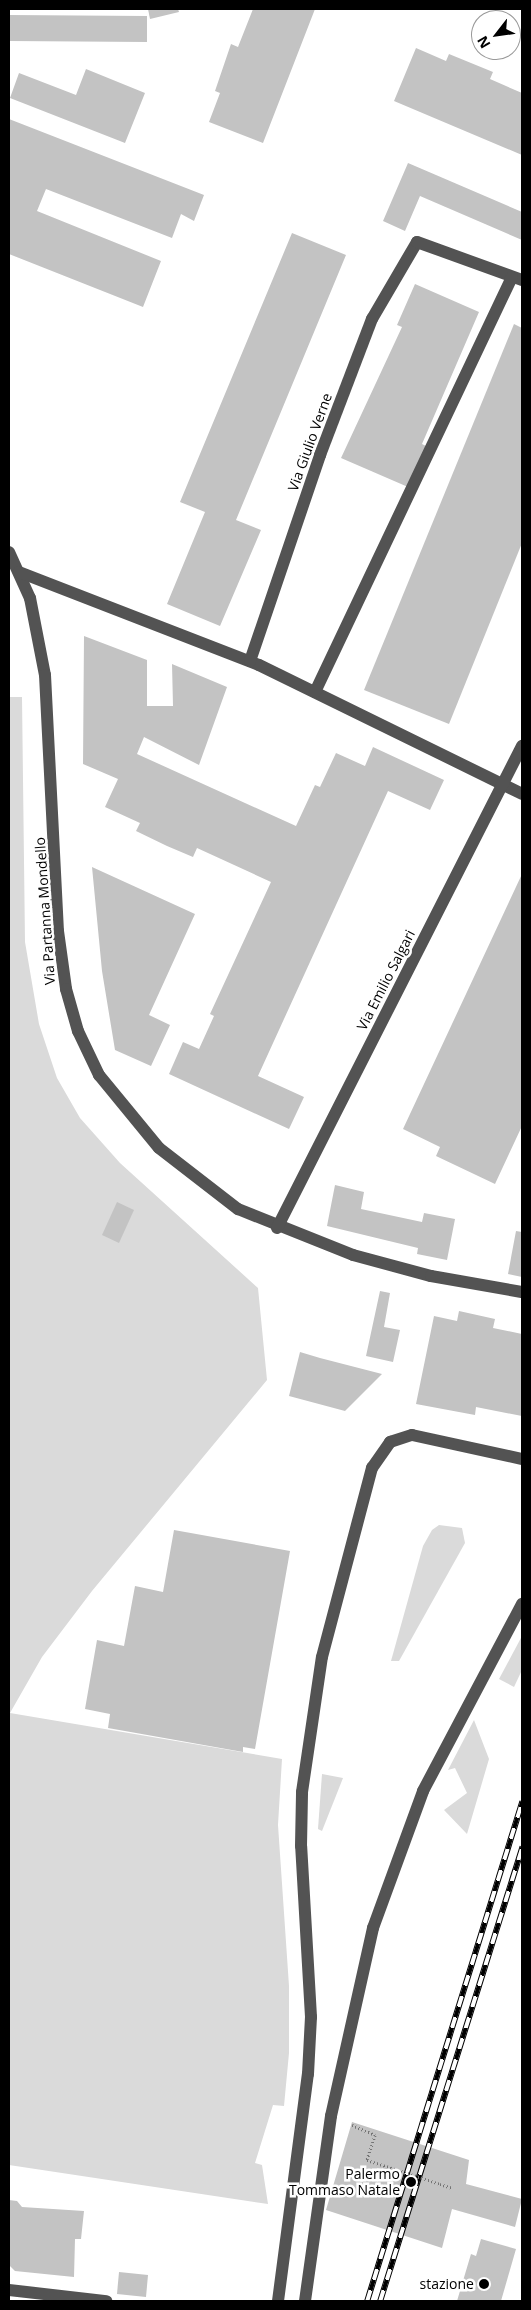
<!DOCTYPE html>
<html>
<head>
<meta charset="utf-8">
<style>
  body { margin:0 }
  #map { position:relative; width:531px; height:2310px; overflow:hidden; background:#fff; font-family:"Open Sans",sans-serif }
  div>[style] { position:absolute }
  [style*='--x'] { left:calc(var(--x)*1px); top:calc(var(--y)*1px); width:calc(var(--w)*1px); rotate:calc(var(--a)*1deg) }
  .green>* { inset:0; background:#dadada }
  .building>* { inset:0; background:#c3c3c3 }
  .path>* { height:3px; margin-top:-1.5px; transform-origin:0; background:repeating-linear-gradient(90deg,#757575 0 1px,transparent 0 3.5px) }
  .minor>* { height:12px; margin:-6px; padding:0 6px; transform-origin:6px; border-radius:6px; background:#535353 }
  .rail>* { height:5.5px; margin-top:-2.75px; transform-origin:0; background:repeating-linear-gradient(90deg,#fff 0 11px,#000 0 22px); box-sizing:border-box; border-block:1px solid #000 }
  .path-bridge>* { height:3px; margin-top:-1.5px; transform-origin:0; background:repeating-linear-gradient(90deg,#757575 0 1px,transparent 0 3.5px) }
  .dots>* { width:14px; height:14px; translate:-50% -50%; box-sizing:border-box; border:2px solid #fff; border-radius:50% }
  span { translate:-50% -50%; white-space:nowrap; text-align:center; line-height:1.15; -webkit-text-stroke:5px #fff; paint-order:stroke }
  .street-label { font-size:14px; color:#000 }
  .poi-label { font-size:14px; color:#000 }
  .right { translate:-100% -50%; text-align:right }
  .frame { position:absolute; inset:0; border:10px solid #000; pointer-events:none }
  .north { position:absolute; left:471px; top:10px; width:50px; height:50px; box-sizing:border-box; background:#fff; border:1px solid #999; border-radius:50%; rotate:240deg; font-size:14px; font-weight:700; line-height:20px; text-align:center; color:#000 }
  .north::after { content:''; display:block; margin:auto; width:18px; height:22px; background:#000; clip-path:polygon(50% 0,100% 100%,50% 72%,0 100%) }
</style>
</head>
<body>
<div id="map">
  <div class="green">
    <i style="clip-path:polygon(9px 697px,22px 697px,25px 942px,39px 1024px,57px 1078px,80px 1118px,120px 1163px,258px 1288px,267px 1380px,92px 1591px,42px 1657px,10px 1713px,282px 1759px,278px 1825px,289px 1986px,289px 2053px,284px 2106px,273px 2105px,255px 2163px,262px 2165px,268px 2204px,9px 2165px)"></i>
    <i style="clip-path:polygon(439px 1525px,462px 1528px,465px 1543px,399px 1661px,391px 1661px,423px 1546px,432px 1530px)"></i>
    <i style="clip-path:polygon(522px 1636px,522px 1670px,514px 1687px,499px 1679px)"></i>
    <i style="clip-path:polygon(474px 1720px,489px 1759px,467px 1834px,444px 1810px,467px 1793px,455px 1768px,448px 1770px)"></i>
    <i style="clip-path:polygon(322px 1774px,343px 1778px,322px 1831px,318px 1829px)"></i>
  </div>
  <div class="building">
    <i style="clip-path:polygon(148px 9px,178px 9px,179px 12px,150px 19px)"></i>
    <i style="clip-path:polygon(253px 9px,315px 9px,263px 143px,209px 122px,220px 93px,215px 91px,231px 44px,238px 47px)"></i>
    <i style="clip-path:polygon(9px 15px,147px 16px,147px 42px,9px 41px)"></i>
    <i style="clip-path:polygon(416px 48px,446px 61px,449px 54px,493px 72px,490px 79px,522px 93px,522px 155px,394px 101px)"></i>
    <i style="clip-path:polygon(86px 69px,145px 93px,125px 143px,10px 98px,19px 73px,76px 95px)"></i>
    <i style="clip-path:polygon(9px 119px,204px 195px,194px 221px,181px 214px,172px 238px,46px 189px,37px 211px,161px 261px,143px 307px,9px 254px)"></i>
    <i style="clip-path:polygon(408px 163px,522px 212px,522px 240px,420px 196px,405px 231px,383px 221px)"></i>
    <i style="clip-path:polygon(292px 233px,346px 255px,236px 520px,261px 530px,220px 626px,167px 604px,205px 512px,180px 502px)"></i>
    <i style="clip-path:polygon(415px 284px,479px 312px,422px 444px,426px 446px,408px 487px,341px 458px,402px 327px,397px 325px)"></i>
    <i style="clip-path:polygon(514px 324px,522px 328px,522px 543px,449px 724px,364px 690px)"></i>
    <i style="clip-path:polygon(84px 636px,147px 660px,147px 706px,173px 706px,172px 664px,227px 687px,199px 765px,144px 737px,137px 754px,296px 826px,315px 785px,320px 787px,336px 753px,365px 766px,373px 747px,444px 780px,430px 810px,388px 791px,258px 1076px,304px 1097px,289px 1129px,169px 1074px,183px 1042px,199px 1049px,214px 1016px,210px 1014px,271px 882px,197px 848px,193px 857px,167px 846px,136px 831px,140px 823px,105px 807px,118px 779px,83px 764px)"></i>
    <i style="clip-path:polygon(92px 867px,195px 914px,149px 1015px,170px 1025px,151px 1066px,115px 1050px,102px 971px)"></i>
    <i style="clip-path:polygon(522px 874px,522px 1126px,495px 1184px,436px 1156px,440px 1147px,403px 1129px)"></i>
    <i style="clip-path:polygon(335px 1185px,364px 1192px,361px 1209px,422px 1222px,424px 1213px,455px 1219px,447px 1260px,417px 1254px,418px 1248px,327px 1226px)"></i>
    <i style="clip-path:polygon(117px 1202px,134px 1210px,119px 1243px,102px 1235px)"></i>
    <i style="clip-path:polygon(516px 1231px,522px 1232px,522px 1277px,508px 1274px)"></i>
    <i style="clip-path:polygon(380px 1291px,390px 1293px,384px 1327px,400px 1330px,393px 1362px,366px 1356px)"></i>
    <i style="clip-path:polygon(459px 1311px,495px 1319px,493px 1328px,522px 1334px,522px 1416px,476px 1407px,475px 1415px,416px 1404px,434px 1316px,457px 1321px)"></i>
    <i style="clip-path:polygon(300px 1352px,320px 1358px,382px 1374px,345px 1411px,289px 1396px)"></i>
    <i style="clip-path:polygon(174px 1530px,290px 1551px,255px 1749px,243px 1747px,243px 1752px,108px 1728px,110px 1714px,85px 1709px,97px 1640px,124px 1646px,135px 1586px,163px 1592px)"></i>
    <i style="clip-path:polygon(352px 2122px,469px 2160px,466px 2184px,522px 2199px,515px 2227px,452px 2209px,442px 2248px,326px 2210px)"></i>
    <i style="clip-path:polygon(9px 2200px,17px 2201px,22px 2207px,84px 2211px,81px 2239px,75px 2239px,74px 2277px,15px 2271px,9px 2265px)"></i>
    <i style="clip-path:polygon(481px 2239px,516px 2249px,501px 2301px,457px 2301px,471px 2254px,476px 2256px)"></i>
    <i style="clip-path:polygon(119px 2272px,148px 2275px,146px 2297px,117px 2294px)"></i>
  </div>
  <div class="path">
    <i style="--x:352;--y:2125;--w:25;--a:23"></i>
    <i style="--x:375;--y:2135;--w:26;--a:108"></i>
    <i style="--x:367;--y:2160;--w:33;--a:18"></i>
    <i style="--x:440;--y:2184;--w:13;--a:18"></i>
  </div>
  <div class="minor">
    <i style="--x:9;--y:552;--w:51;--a:65.5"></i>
    <i style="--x:30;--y:598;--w:78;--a:79"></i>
    <i style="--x:45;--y:675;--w:256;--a:87.1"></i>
    <i style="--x:58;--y:931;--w:59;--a:82.1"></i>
    <i style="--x:66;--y:989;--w:44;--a:74.1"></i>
    <i style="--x:78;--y:1031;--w:49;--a:64.5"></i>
    <i style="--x:99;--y:1075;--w:94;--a:50.6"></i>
    <i style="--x:159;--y:1148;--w:100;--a:37.7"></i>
    <i style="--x:238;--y:1209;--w:124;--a:21.8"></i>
    <i style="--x:353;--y:1255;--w:81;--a:15.1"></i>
    <i style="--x:431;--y:1276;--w:92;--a:10"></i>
    <i style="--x:19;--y:572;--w:257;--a:21.2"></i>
    <i style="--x:259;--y:665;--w:293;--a:26.1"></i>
    <i style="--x:250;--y:661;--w:218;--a:-71.2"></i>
    <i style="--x:320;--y:455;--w:146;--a:-69.1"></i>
    <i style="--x:372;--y:319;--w:89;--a:-59.7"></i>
    <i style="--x:417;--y:242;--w:112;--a:19.9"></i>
    <i style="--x:315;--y:692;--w:459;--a:-64.6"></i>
    <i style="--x:277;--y:1228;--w:541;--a:-63.06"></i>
    <i style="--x:9;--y:2290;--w:98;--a:6.5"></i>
    <i style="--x:278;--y:2301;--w:229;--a:-82.5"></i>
    <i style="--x:308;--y:2074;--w:57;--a:-87"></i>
    <i style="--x:311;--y:2017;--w:171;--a:-93.3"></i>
    <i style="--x:301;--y:1846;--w:54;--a:-88.9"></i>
    <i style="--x:302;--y:1792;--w:136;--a:-81.6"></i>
    <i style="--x:322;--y:1657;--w:196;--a:-75.2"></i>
    <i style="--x:372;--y:1468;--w:32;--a:-55"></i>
    <i style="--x:390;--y:1442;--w:23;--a:-18"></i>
    <i style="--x:412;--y:1435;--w:113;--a:12.3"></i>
    <i style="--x:305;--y:2301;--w:187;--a:-82"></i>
    <i style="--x:331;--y:2116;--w:193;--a:-77.4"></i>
    <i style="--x:373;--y:1928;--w:146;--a:-69.9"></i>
    <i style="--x:423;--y:1791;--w:212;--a:-62.1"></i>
  </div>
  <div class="rail">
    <i style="--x:367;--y:2301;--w:523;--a:-72.74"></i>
    <i style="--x:380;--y:2301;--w:476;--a:-72.6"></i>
  </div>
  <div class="path-bridge">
    <i style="--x:398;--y:2170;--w:44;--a:18.4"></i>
  </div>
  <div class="dots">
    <i style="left:411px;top:2182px;background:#000"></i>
    <i style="left:484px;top:2284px;background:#000"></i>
  </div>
  <div class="street-label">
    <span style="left:310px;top:442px;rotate:-70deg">Via Giulio Verne</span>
    <span style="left:45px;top:911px;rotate:-94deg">Via Partanna Mondello</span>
    <span style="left:386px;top:980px;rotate:-63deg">Via Emilio Salgari</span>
  </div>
  <div class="poi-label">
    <span class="right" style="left:400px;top:2182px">Palermo<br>Tommaso Natale</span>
    <span class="right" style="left:474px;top:2284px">stazione</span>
  </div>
  <div class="frame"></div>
  <div class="north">N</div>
</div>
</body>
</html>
